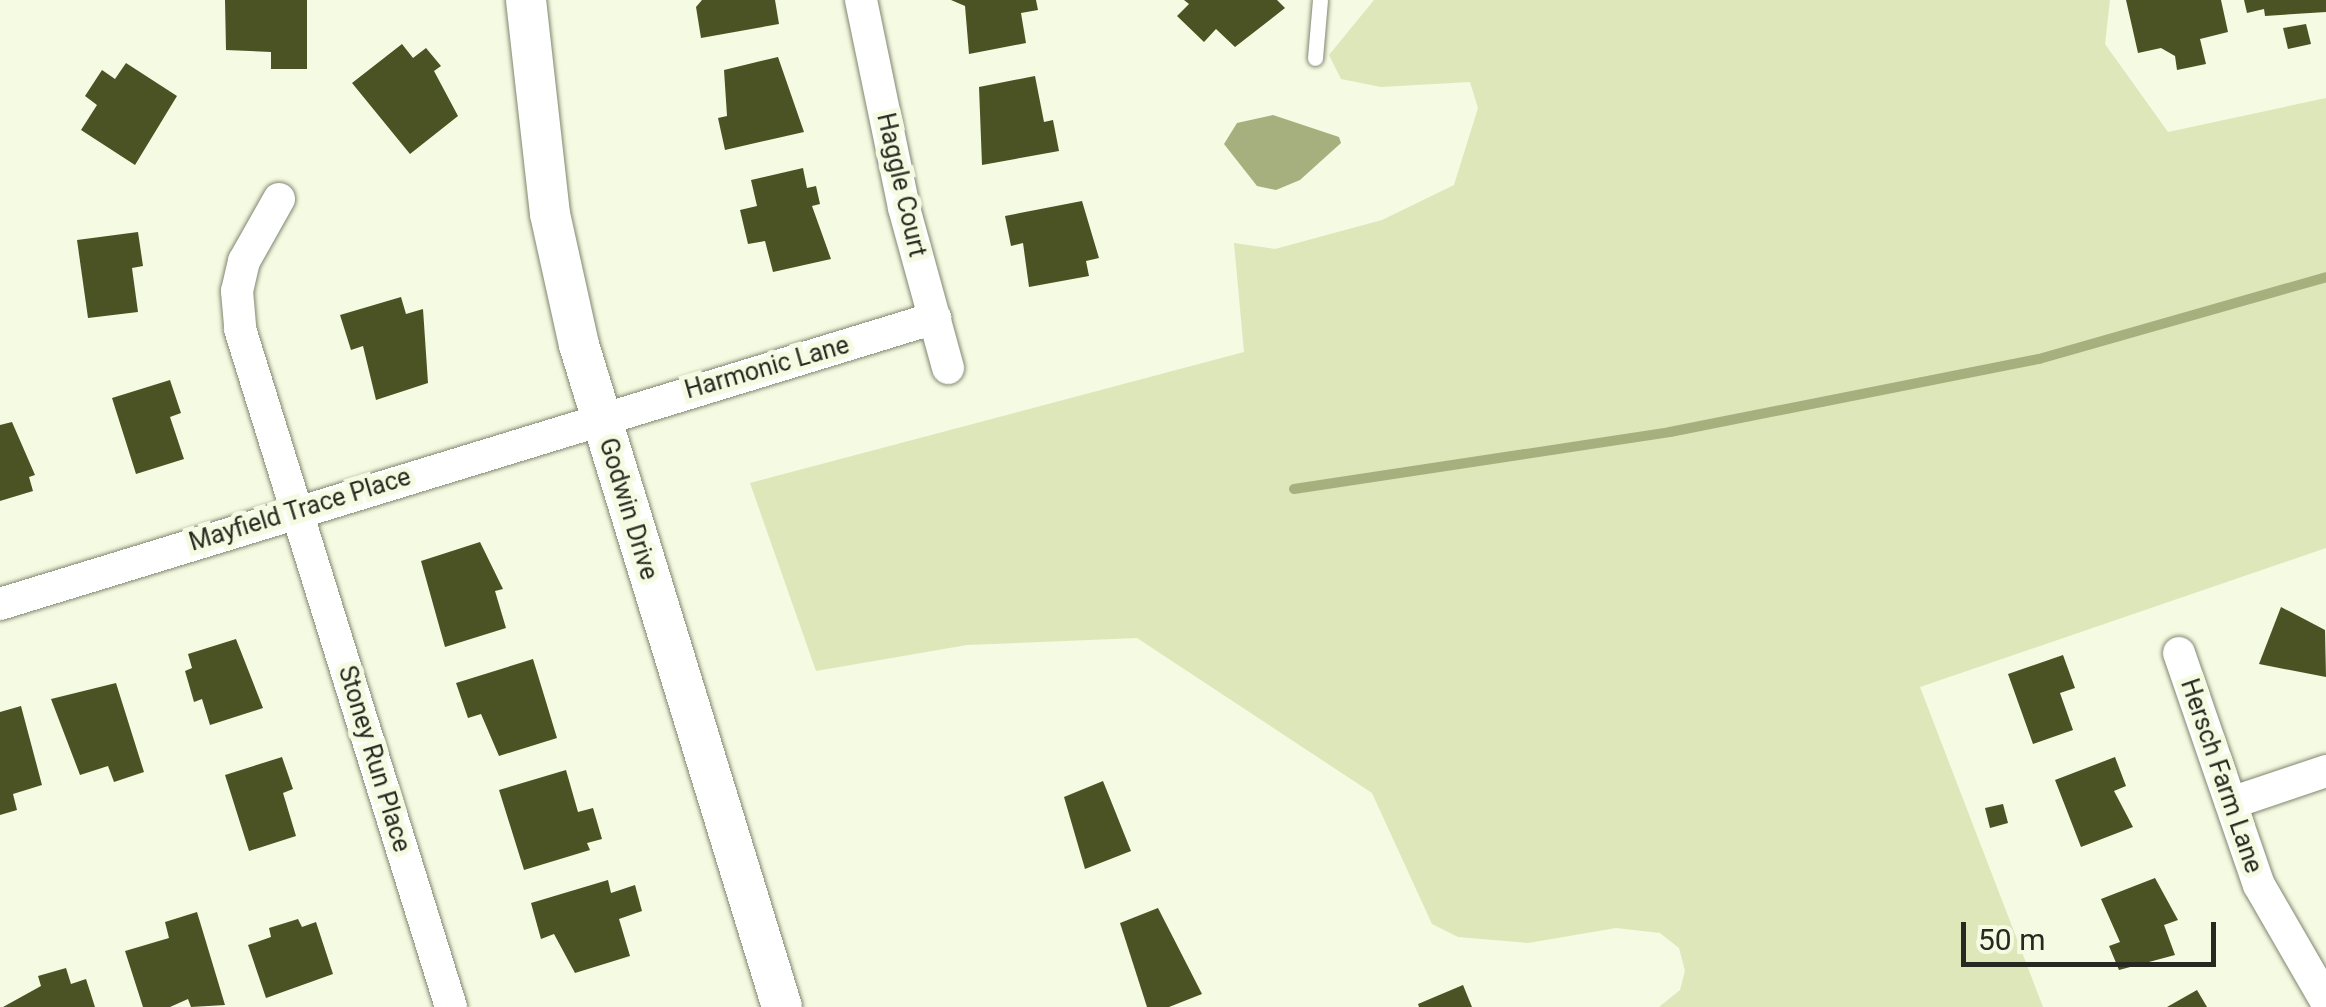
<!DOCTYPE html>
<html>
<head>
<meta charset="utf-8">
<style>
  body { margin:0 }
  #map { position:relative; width:2326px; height:1007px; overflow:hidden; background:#f5fae2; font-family:Roboto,sans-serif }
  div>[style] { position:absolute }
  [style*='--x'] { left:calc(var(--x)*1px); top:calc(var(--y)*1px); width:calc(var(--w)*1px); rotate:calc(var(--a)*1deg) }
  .green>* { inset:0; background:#dde7ba }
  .water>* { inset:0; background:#a6b07e }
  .stream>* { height:10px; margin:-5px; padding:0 5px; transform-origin:5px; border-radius:5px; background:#a6b07e }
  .building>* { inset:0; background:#4b5324 }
  .roads { filter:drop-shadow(0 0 2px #818670) drop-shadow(0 0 2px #818670) }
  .service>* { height:15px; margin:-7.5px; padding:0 7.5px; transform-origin:7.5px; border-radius:7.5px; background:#fff }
  .minor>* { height:32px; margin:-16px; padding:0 16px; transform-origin:16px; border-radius:16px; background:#fff }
  .tertiary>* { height:40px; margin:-20px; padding:0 20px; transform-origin:20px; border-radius:20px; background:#fff }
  span { translate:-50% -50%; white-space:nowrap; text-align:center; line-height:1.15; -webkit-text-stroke:10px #f5fae2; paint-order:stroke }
  .street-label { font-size:25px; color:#272920 }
  .scale { position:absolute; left:1961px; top:922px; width:255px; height:45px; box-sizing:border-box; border:5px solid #272920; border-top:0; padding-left:12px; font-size:30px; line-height:35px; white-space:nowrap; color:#272920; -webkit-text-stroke:8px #f5fae2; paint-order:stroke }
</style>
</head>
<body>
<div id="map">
  <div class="green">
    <i style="clip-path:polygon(1374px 0,2110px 0,2105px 44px,2168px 132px,2326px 98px,2326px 548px,1920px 687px,2043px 1007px,1659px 1007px,1680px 990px,1685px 971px,1679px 948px,1660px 933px,1616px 928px,1528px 943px,1458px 937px,1432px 924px,1372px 793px,1137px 638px,967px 645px,816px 671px,750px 483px,1244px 352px,1234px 243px,1275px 249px,1382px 220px,1454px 185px,1478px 108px,1470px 82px,1381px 87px,1341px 79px,1329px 55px)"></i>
  </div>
  <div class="water">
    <i style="clip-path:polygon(1273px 115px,1339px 137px,1341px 143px,1300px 180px,1276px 190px,1257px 186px,1224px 144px,1237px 123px)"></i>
  </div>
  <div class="stream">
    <i style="--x:1294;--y:489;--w:380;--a:-8.6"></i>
    <i style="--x:1670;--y:432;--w:376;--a:-11.2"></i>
    <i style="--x:2039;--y:359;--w:298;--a:-15.9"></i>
  </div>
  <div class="building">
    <i style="clip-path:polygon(225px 0,307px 0,307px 69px,271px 69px,271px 52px,226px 50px)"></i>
    <i style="clip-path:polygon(702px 0,775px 0,779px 24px,701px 38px,696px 7px)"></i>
    <i style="clip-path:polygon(951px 0,1036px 0,1038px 10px,1021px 13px,1026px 43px,969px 54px,965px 6px)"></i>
    <i style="clip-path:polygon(1184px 0,1277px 0,1285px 8px,1235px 47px,1216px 29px,1204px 42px,1177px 16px,1189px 4px)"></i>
    <i style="clip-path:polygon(2126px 0,2221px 0,2228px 32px,2200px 39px,2206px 64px,2177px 70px,2175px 56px,2161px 48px,2138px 53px)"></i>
    <i style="clip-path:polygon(2244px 0,2326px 0,2326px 12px,2265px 16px,2264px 9px,2247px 13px)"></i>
    <i style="clip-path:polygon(2306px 24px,2311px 44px,2288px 49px,2283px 28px)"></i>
    <i style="clip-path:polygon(402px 44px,413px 58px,426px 48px,441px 66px,434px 71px,458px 116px,410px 154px,352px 83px)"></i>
    <i style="clip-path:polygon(778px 57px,804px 132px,725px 150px,718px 118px,727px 116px,724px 70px)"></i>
    <i style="clip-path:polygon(126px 63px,177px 96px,135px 165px,81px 130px,97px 105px,85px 96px,102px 70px,115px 79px)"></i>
    <i style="clip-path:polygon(1035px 76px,1044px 122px,1053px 120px,1059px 151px,982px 165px,979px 87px)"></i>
    <i style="clip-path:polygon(803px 168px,807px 188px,816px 186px,820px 204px,812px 206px,831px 259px,773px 272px,765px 241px,748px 244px,740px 210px,757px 206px,751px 180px)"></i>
    <i style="clip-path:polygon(1082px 201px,1099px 258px,1086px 261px,1089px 276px,1029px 287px,1023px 243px,1011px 246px,1005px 216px)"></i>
    <i style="clip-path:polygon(138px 232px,143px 266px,132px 268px,138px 312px,88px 318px,77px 240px)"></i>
    <i style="clip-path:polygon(401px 297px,406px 314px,423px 309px,428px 383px,376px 400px,363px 346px,351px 350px,340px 315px)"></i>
    <i style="clip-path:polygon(170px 380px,181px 413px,170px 417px,184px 459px,136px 474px,112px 398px)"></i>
    <i style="clip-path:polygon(12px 422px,35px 475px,29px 477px,33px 491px,0 501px,0 425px)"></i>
    <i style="clip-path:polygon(480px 542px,503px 589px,495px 591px,506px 628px,445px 647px,421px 561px)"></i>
    <i style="clip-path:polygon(2281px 607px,2325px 630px,2326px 677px,2259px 664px)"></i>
    <i style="clip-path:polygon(236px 639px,263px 708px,210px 725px,202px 699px,194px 702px,185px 671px,192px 668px,188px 654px)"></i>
    <i style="clip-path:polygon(2063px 655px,2075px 688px,2060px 693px,2073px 730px,2033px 744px,2008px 674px)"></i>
    <i style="clip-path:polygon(533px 659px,557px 738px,499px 756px,481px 714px,468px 718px,456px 683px)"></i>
    <i style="clip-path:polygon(116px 683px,144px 772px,114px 782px,108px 766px,80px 775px,51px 699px)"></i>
    <i style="clip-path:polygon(21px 706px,42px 785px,13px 794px,17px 810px,0 815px,0 712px)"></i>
    <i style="clip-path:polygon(282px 757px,293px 789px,283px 793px,296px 836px,249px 851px,225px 775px)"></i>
    <i style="clip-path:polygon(2115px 757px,2126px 786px,2114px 791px,2133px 827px,2081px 847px,2055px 780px)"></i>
    <i style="clip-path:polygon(566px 770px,578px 812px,593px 808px,602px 839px,587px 843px,590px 850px,524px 870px,499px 790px)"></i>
    <i style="clip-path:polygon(1103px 781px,1131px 851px,1085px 869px,1064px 797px)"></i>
    <i style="clip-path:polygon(2003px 804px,2008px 823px,1990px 828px,1985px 808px)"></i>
    <i style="clip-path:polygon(2155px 878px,2178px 920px,2164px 925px,2175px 955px,2119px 970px,2109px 946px,2120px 942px,2101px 899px)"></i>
    <i style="clip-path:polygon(608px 880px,611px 893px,635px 885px,642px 911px,619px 919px,630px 956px,575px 973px,554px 934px,541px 939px,531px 903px)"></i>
    <i style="clip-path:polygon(1158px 908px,1202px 994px,1169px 1007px,1147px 1007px,1120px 923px)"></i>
    <i style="clip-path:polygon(197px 912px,225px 1005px,191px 1007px,188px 999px,170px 1007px,143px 1007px,125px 951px,169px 938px,165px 922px)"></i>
    <i style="clip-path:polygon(298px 919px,302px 927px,316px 922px,333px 974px,266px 998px,248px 945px,271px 937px,269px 928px)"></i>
    <i style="clip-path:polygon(66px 968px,71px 984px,86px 979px,95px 1007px,3px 1007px,41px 986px,38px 976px)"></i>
    <i style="clip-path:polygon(1463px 985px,1472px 1007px,1419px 1007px,1418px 1004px)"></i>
    <i style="clip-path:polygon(2197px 990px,2207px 1007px,2167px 1007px)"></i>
  </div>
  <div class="roads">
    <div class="service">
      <i style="--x:1315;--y:58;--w:58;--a:-85.1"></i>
    </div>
    <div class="minor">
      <i style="--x:861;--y:0;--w:212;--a:78.3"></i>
      <i style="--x:904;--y:208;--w:166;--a:74.6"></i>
      <i style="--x:279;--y:199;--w:71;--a:119.4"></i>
      <i style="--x:244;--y:261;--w:31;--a:103"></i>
      <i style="--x:237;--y:291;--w:38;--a:85"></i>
      <i style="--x:240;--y:329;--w:710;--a:72.71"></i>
      <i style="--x:0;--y:604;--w:978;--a:-17.01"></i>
      <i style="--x:2179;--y:653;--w:245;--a:71"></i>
      <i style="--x:2259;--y:885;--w:134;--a:60"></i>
      <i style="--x:2231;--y:803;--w:100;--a:-18.6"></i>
    </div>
    <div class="tertiary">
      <i style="--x:526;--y:0;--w:215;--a:83.6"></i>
      <i style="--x:550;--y:214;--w:134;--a:77.5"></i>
      <i style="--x:579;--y:345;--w:692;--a:72.95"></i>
    </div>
  </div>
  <div class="street-label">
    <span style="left:901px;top:185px;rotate:77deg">Haggle Court</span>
    <span style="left:767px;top:368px;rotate:-16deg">Harmonic Lane</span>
    <span style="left:628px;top:509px;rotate:73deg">Godwin Drive</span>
    <span style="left:300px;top:510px;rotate:-17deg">Mayfield Trace Place</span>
    <span style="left:374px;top:759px;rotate:73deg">Stoney Run Place</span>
    <span style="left:2221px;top:776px;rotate:71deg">Hersch Farm Lane</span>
  </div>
  <div class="scale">50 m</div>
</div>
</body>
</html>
